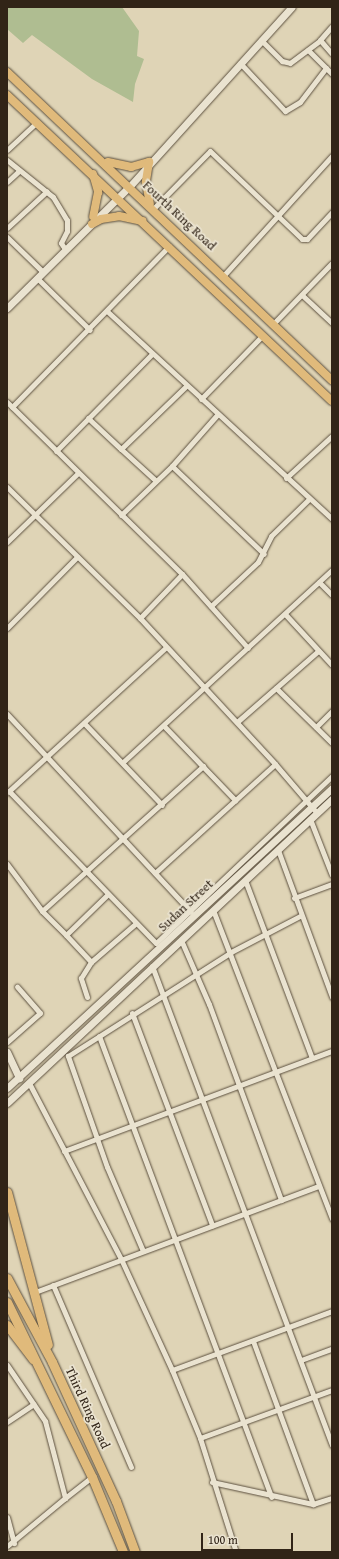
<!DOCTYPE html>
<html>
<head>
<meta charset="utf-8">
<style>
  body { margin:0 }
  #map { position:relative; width:339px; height:1559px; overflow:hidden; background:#dfd4b6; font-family:"Gentium Book Plus",serif }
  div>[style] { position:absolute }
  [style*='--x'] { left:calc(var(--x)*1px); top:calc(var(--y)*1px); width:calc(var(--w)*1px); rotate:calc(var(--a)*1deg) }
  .green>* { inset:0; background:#afbd91 }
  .roads { filter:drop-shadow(0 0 1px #5c503f) drop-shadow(0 0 1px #5c503f) }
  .street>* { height:5px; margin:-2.5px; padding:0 2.5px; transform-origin:2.5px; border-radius:2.5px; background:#eae3d0 }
  .secondary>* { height:7px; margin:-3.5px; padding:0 3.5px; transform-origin:3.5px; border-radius:3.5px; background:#eae3d0 }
  .primary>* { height:8px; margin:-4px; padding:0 4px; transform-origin:4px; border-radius:4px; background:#e0ba7b }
  .highway>* { height:9px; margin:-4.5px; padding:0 4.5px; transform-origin:4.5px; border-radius:4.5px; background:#e0ba7b }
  span { translate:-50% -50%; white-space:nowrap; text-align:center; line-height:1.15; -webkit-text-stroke:3.5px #eae3d0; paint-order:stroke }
  .street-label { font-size:13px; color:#312417 }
  .frame { position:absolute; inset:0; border:8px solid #312417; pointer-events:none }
  .scale { position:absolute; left:201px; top:1533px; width:92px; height:18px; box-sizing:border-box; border:2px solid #312417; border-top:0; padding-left:5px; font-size:12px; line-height:14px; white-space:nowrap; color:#312417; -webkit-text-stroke:3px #eae3d0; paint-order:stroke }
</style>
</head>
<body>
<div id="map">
  <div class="green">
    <i style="clip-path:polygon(7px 7px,122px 7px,139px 31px,137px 56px,144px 59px,135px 84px,133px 102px,92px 79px,32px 35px,23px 43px,7px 29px)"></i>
  </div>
  <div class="roads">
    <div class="street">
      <i style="--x:261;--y:40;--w:30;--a:45"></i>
      <i style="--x:282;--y:61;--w:8;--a:14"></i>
      <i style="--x:290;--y:63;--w:38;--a:-37"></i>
      <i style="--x:320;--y:40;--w:18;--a:-49"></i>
      <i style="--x:320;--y:40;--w:18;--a:49"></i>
      <i style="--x:308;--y:50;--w:34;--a:45"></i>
      <i style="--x:240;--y:63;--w:66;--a:46.8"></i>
      <i style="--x:285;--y:111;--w:17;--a:-31"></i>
      <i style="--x:300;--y:102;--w:43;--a:-52.6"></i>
      <i style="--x:7;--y:150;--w:41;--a:-43"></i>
      <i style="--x:7;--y:160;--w:59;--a:38.8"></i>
      <i style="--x:53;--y:197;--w:27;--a:59"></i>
      <i style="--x:67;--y:220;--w:11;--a:90"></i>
      <i style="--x:67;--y:231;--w:13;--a:117"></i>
      <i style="--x:61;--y:243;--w:7;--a:56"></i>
      <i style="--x:7;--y:182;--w:16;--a:-43"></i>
      <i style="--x:153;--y:209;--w:81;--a:-45.5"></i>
      <i style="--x:210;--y:151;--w:127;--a:43.7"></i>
      <i style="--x:302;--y:239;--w:5;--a:0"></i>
      <i style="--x:307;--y:239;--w:37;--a:-47"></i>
      <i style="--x:7;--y:228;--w:54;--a:-42.8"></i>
      <i style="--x:7;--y:237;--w:50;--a:44.2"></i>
      <i style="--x:224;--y:275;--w:161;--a:-47.8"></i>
      <i style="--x:37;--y:278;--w:74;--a:44.5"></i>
      <i style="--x:302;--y:295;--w:41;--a:43"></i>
      <i style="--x:108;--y:312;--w:305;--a:42.7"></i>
      <i style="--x:274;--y:323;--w:83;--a:-46"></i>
      <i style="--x:201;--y:399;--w:89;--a:-45.9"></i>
      <i style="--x:7;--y:402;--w:245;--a:44.5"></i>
      <i style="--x:182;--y:574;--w:99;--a:48.3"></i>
      <i style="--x:12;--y:407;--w:225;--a:-45.7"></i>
      <i style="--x:88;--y:418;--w:45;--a:43.2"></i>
      <i style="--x:121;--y:449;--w:91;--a:-44.1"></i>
      <i style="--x:121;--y:449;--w:47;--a:42.4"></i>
      <i style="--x:56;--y:451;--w:136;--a:-45.3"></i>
      <i style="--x:172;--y:466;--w:127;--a:43.7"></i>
      <i style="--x:286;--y:478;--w:62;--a:-42.4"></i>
      <i style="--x:7;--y:487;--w:187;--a:44.6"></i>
      <i style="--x:140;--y:618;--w:199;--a:47.2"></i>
      <i style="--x:275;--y:764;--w:65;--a:49.4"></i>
      <i style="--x:121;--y:515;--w:71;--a:-43.9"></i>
      <i style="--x:172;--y:466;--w:68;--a:-48.6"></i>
      <i style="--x:7;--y:542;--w:99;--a:-44.2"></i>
      <i style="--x:319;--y:582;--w:18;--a:45"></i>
      <i style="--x:211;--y:606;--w:64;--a:-43.1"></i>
      <i style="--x:258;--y:562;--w:29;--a:-63"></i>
      <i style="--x:271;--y:536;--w:53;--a:-44.2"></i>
      <i style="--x:285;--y:614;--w:69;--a:47.3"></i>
      <i style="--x:140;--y:618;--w:61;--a:-46.3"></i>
      <i style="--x:7;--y:628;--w:100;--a:-45.4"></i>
      <i style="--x:276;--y:688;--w:78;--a:44.5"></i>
      <i style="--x:7;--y:714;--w:270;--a:47.1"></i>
      <i style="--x:237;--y:722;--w:108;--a:-41.2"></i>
      <i style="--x:84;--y:723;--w:113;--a:46.4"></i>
      <i style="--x:164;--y:726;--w:103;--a:46.2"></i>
      <i style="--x:316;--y:727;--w:23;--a:-45"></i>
      <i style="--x:123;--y:762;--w:284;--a:-42.6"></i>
      <i style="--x:9;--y:791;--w:211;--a:46"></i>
      <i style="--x:156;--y:943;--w:243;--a:-43.5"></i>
      <i style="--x:8;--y:792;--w:214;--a:-42.5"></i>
      <i style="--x:310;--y:819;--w:60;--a:68.6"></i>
      <i style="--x:278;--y:850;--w:157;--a:69.8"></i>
      <i style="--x:7;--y:864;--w:59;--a:53.3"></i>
      <i style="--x:42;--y:911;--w:34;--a:45"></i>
      <i style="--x:155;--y:873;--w:162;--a:-42.2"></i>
      <i style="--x:245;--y:880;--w:190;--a:69.4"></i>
      <i style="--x:107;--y:895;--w:57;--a:135.7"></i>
      <i style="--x:66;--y:935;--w:37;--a:47"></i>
      <i style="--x:91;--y:962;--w:58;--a:-40.8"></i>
      <i style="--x:294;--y:898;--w:40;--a:-20.2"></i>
      <i style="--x:213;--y:910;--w:331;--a:68.9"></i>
      <i style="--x:42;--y:911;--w:217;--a:-42"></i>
      <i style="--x:181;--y:940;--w:70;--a:66.4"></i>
      <i style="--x:209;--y:1004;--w:209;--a:69.8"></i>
      <i style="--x:152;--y:966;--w:512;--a:69.4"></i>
      <i style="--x:87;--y:997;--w:20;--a:-108"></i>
      <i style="--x:81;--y:978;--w:19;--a:-58"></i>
      <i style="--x:132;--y:1013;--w:227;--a:69.3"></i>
      <i style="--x:99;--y:1036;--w:492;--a:69.5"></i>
      <i style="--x:7;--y:1042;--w:44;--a:-41.3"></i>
      <i style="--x:40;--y:1013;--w:35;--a:-131"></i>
      <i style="--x:29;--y:1083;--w:199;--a:62.4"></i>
      <i style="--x:121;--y:1259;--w:122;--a:65.3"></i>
      <i style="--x:172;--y:1370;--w:74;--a:67.6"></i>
      <i style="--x:200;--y:1438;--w:120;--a:72.5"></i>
      <i style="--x:64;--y:1151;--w:286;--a:-20.5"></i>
      <i style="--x:143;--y:1251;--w:91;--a:-113.2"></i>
      <i style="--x:107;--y:1167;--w:118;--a:-109.4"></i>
      <i style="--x:68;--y:1056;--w:193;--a:-32.5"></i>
      <i style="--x:231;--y:952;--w:78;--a:-27.6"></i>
      <i style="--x:53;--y:1285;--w:198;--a:66.8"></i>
      <i style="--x:35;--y:1292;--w:303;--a:-20.5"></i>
      <i style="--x:253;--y:1341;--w:174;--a:69.8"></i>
      <i style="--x:301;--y:1360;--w:33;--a:-20"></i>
      <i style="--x:7;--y:1365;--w:68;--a:55.8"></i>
      <i style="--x:45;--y:1421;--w:80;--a:75.4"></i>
      <i style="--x:65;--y:1498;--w:75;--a:140.4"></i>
      <i style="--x:172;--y:1370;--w:171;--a:-20.2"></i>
      <i style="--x:7;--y:1422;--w:32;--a:-34"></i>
      <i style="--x:200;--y:1438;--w:140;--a:-20"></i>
      <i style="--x:212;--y:1482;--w:103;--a:12.3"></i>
      <i style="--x:313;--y:1504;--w:20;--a:-18"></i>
      <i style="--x:65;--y:1498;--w:34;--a:-38"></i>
      <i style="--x:7;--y:1517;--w:27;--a:75"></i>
    </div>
    <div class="secondary">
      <i style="--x:7;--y:308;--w:173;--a:-44.8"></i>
      <i style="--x:130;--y:186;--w:241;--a:-47.9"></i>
      <i style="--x:7;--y:1052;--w:29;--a:65"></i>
      <i style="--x:7;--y:1088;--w:442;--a:-42.7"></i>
      <i style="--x:7;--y:1103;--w:445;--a:-43.1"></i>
    </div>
    <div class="primary">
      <i style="--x:7;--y:72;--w:448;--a:43.5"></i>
      <i style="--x:7;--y:95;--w:446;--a:43.3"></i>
      <i style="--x:108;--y:162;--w:24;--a:12"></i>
      <i style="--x:131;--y:167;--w:19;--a:-16"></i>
      <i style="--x:149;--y:162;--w:20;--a:99"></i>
      <i style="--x:146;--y:182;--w:22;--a:80"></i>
      <i style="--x:93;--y:174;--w:19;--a:74"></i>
      <i style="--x:98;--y:192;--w:25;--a:101"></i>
      <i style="--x:92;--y:224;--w:10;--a:-29"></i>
      <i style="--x:101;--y:219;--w:18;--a:-9"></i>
      <i style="--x:119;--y:216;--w:24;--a:12"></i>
    </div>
    <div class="highway">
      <i style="--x:7;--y:1192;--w:158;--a:75"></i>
      <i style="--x:7;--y:1278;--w:95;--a:61.8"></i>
      <i style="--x:52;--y:1362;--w:153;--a:65.3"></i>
      <i style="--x:116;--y:1501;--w:54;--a:69.6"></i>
      <i style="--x:7;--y:1302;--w:195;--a:64.1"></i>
      <i style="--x:92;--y:1477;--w:81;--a:67.5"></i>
      <i style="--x:7;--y:1325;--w:43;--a:52.6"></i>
    </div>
  </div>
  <div class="street-label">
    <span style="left:179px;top:216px;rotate:43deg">Fourth Ring Road</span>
    <span style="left:186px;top:906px;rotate:-43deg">Sudan Street</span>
    <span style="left:87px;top:1408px;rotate:65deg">Third Ring Road</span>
  </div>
  <div class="frame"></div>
  <div class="scale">100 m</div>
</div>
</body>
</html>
